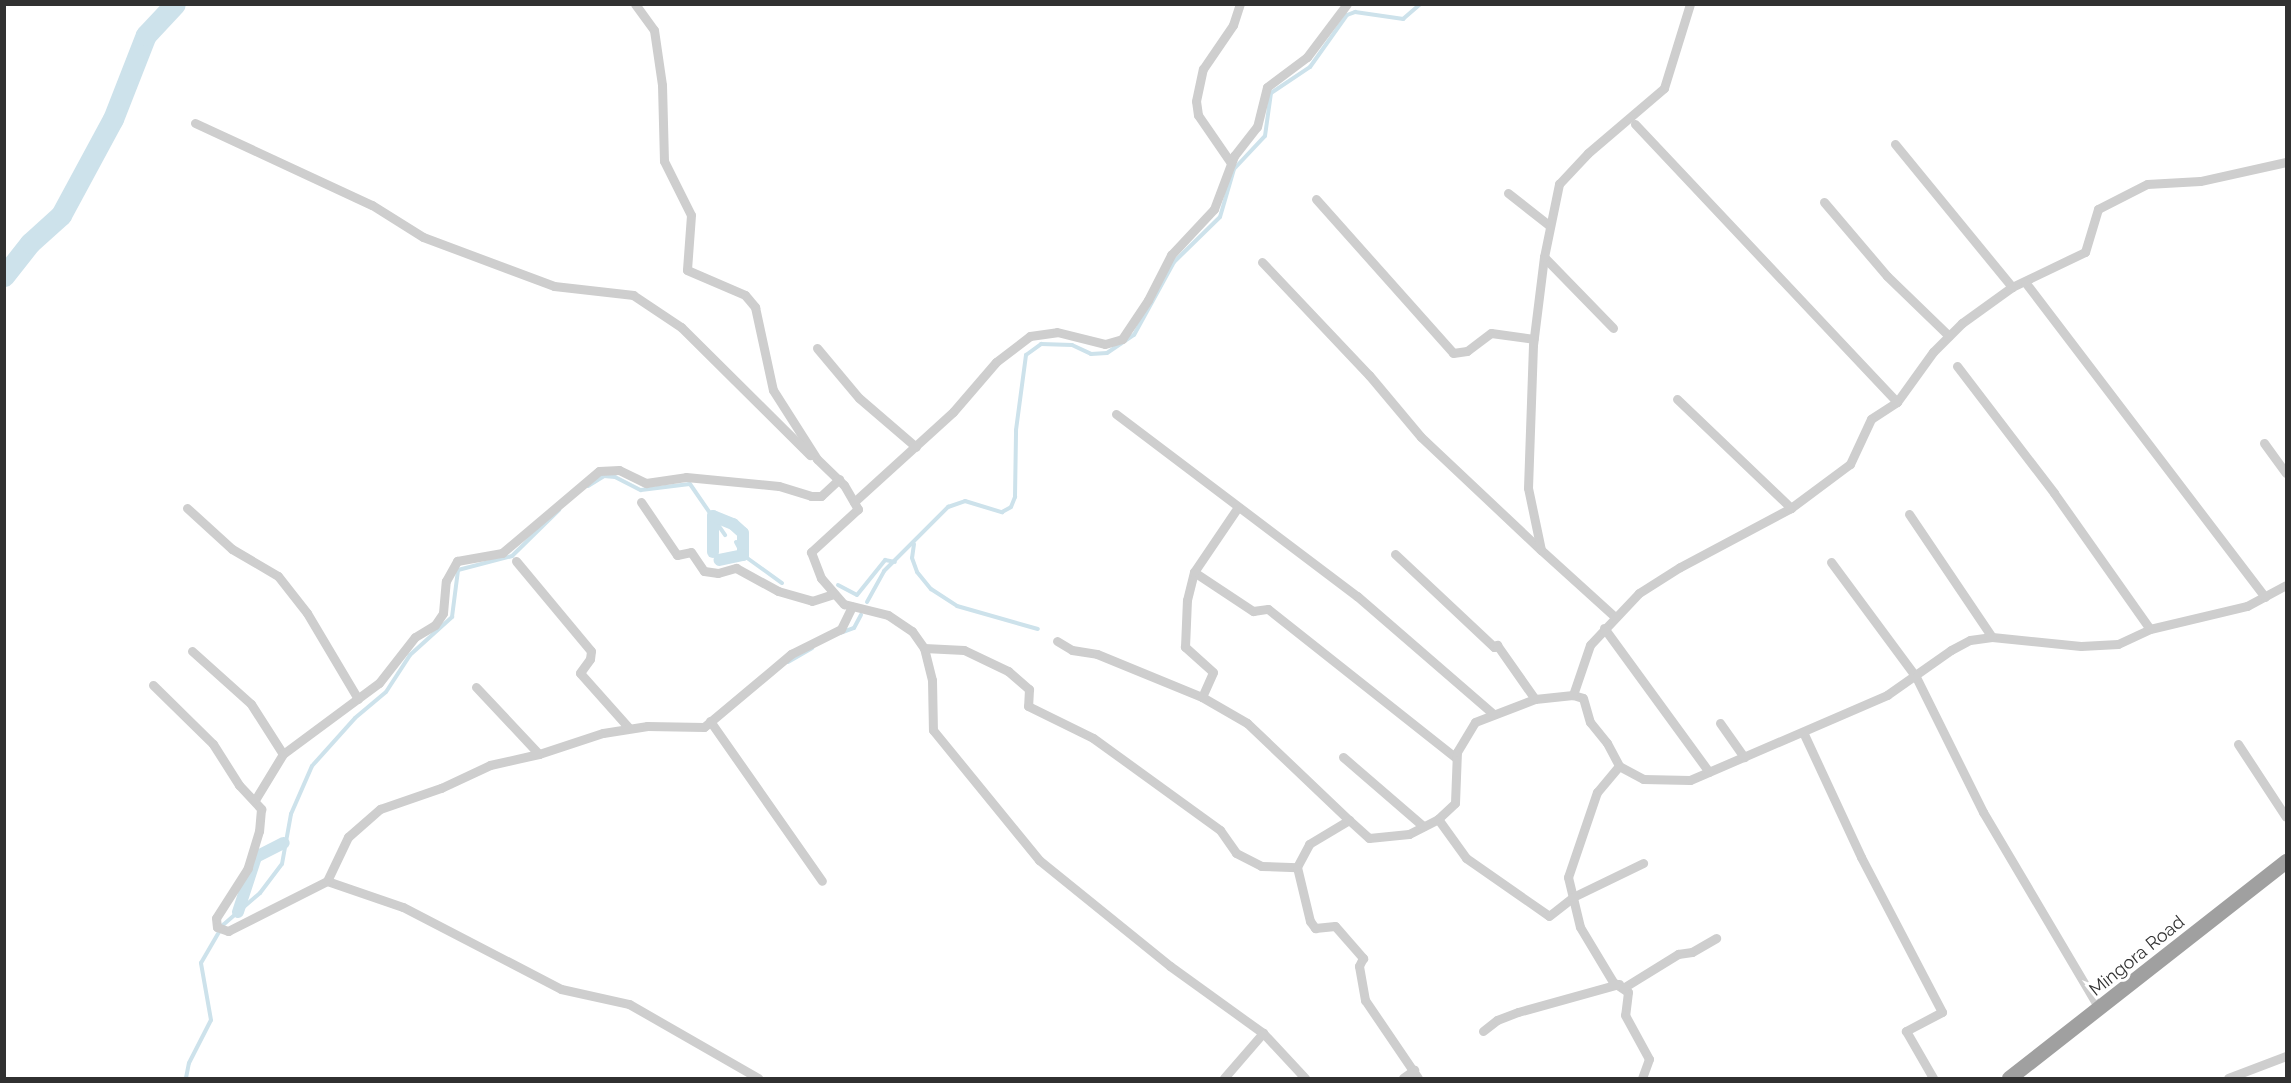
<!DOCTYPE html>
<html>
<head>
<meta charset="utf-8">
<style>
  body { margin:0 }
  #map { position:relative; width:2291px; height:1083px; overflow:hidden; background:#fff; font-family:Raleway,sans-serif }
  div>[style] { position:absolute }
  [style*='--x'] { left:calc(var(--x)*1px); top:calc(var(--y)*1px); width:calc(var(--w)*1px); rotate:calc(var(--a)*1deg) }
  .stream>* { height:4px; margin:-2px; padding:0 2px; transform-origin:2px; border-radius:2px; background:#cde2eb }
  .canal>* { height:12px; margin:-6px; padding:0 6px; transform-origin:6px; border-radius:6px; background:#cde2eb }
  .river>* { height:21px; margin:-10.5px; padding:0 10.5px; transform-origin:10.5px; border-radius:10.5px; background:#cde2eb }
  .minor>* { height:9px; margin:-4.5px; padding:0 4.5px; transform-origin:4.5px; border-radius:4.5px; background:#cecece }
  .trunk>* { height:15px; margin:-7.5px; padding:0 7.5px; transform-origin:7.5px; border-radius:7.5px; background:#a0a0a0 }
  span { translate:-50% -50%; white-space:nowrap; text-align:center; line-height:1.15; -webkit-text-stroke:6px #fff; paint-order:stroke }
  .street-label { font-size:18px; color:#313131 }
  .frame { position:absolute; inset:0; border:6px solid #313131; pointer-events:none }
</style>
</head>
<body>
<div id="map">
  <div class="stream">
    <i style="--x:588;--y:486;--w:19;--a:-32"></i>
    <i style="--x:604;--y:476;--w:11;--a:5"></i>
    <i style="--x:615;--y:477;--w:29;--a:27"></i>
    <i style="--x:641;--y:490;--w:49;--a:-7"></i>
    <i style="--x:690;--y:484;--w:62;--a:55.5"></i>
    <i style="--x:736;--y:542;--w:15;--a:62"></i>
    <i style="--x:743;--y:555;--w:48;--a:35.7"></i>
    <i style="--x:914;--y:544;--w:14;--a:98"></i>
    <i style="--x:912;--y:558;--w:15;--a:70"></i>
    <i style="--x:917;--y:572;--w:22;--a:51"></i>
    <i style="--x:931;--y:589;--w:31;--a:33"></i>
    <i style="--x:957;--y:606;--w:84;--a:15.9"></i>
    <i style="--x:838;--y:585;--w:21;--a:28"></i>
    <i style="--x:857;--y:595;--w:45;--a:-51.3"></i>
    <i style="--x:885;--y:560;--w:10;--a:11"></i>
    <i style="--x:867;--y:602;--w:35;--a:-61"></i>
    <i style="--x:884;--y:571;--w:91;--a:-45"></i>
    <i style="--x:948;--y:507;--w:18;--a:-19"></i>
    <i style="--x:965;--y:501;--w:39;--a:17"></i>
    <i style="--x:1002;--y:512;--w:10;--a:-29"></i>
    <i style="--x:1011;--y:507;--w:11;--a:-68"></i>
    <i style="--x:1015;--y:497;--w:67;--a:-89.1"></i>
    <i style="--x:1016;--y:430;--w:76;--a:-82.4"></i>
    <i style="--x:1026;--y:355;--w:19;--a:-36"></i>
    <i style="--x:1041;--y:344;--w:31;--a:2"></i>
    <i style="--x:1072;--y:345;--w:21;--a:25"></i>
    <i style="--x:1091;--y:354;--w:16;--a:-4"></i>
    <i style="--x:1107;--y:353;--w:32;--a:-34"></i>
    <i style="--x:1134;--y:335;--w:83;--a:-61.3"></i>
    <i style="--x:1174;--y:262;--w:64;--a:-44.4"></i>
    <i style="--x:1220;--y:217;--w:50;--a:-73.7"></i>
    <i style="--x:1234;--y:169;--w:45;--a:-46.8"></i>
    <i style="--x:1265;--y:136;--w:43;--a:-82.1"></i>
    <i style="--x:1271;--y:93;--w:47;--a:-33.7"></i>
    <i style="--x:1310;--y:67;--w:64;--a:-54.6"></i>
    <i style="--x:1347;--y:15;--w:9;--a:-21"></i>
    <i style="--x:1355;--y:12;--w:49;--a:8.3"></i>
    <i style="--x:1403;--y:19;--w:23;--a:-41"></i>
    <i style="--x:840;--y:633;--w:15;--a:-20"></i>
    <i style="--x:854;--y:628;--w:15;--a:-62"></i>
    <i style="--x:788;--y:662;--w:28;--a:-30"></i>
    <i style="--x:186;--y:1078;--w:15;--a:-79"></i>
    <i style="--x:189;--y:1063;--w:48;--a:-62.9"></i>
    <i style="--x:211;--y:1020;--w:58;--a:-100"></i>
    <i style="--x:201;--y:963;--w:44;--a:-59.9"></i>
    <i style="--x:223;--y:925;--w:49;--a:-40.9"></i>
    <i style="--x:260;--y:893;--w:36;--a:-53"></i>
    <i style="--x:282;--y:864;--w:51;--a:-79.8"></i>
    <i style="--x:291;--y:814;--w:52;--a:-66.4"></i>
    <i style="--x:312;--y:766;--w:64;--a:-48.1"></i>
    <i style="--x:355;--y:718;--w:40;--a:-40"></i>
    <i style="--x:386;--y:692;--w:44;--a:-57"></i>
    <i style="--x:410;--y:655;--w:57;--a:-42.1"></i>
    <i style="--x:452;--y:617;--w:47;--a:-82.7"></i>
    <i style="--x:458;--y:570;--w:56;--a:-14.5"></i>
    <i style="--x:512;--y:556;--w:66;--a:-44.4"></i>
  </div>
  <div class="canal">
    <i style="--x:713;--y:552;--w:36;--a:-90"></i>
    <i style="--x:713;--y:516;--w:22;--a:22"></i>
    <i style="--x:733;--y:524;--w:13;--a:42"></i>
    <i style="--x:743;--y:533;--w:22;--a:90"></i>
    <i style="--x:743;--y:555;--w:24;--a:168"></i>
    <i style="--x:238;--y:912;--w:58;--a:-71.9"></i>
    <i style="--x:256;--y:857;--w:31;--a:-27"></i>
  </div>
  <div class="river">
    <i style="--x:4;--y:276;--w:42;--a:-51.8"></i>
    <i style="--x:30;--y:243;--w:42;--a:-42.1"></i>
    <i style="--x:61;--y:215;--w:109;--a:-61.6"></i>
    <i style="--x:113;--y:119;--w:90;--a:-68.6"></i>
    <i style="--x:146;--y:35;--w:42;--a:-46.9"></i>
  </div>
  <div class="minor">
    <i style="--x:635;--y:4;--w:32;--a:54"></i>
    <i style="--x:654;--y:30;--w:56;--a:81.7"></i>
    <i style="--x:662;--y:85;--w:76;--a:88.5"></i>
    <i style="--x:664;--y:161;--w:60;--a:63.4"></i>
    <i style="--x:691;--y:215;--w:55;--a:94.2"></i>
    <i style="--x:687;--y:270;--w:63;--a:23.3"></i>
    <i style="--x:745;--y:295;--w:16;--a:50"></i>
    <i style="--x:755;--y:307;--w:85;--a:77.8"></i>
    <i style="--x:773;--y:390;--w:82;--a:57.5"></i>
    <i style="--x:817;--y:459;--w:37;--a:44"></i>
    <i style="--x:844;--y:485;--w:28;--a:60"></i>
    <i style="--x:858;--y:509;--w:64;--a:137.5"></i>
    <i style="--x:811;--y:552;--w:28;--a:69"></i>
    <i style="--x:821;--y:578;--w:35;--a:49"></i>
    <i style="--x:844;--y:604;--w:45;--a:14"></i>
    <i style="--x:888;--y:615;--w:29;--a:34"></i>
    <i style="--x:912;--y:631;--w:21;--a:55"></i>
    <i style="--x:924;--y:648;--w:33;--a:76"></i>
    <i style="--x:932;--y:680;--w:50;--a:88.9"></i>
    <i style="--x:933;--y:730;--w:168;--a:50.8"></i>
    <i style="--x:1039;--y:860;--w:169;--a:39"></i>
    <i style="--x:1170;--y:966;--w:115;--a:35.8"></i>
    <i style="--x:1263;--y:1033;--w:62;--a:47"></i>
    <i style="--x:195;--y:123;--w:195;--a:24.9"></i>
    <i style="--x:372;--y:205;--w:60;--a:32.1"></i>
    <i style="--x:423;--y:237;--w:140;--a:20.5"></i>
    <i style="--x:554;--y:286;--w:80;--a:6.5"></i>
    <i style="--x:633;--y:295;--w:58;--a:33.7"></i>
    <i style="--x:681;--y:327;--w:182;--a:44.8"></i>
    <i style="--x:1635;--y:124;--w:382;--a:46.7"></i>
    <i style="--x:1895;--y:144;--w:185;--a:50.7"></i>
    <i style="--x:2286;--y:162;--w:88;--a:167.5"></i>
    <i style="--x:2200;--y:181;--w:53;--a:176.8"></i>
    <i style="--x:2147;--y:184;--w:55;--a:153"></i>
    <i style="--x:2098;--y:209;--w:45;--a:106.8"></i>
    <i style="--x:2085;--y:252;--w:81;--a:154.4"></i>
    <i style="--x:2012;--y:287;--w:62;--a:144.2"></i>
    <i style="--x:1962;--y:323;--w:41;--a:135"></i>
    <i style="--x:1933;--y:352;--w:62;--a:125.8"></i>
    <i style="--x:1897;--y:402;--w:31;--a:147"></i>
    <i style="--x:1871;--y:419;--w:50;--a:115"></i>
    <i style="--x:1850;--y:464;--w:74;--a:143.3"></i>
    <i style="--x:1791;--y:508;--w:126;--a:152"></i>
    <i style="--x:1680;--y:567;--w:49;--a:147.6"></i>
    <i style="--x:1639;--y:593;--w:71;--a:133.3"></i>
    <i style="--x:1590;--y:645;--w:53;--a:108.8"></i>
    <i style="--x:1573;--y:695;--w:10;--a:17"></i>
    <i style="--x:1583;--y:698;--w:25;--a:74"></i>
    <i style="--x:1590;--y:722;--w:27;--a:51"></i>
    <i style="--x:1607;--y:743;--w:26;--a:62"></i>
    <i style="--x:1619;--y:766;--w:27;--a:28"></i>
    <i style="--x:1643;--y:779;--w:47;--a:1.2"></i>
    <i style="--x:1690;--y:780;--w:215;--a:-23.3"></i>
    <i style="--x:1887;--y:695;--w:78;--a:-35.1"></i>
    <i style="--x:1951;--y:650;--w:21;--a:-28"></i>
    <i style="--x:1970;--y:640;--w:22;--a:-8"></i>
    <i style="--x:1992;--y:637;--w:89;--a:5.8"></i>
    <i style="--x:2081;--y:646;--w:37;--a:-3"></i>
    <i style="--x:2118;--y:644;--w:35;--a:-25"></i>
    <i style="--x:2150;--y:629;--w:100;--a:-13.3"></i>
    <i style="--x:2247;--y:606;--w:44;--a:-28.3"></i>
    <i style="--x:1231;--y:163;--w:58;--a:-124.5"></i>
    <i style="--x:1198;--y:115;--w:14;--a:-98"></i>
    <i style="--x:1196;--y:101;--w:33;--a:-78"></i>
    <i style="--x:1203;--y:69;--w:53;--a:-55.7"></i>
    <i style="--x:1233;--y:25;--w:22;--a:-72"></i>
    <i style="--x:1508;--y:193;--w:53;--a:38.2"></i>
    <i style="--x:1316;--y:199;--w:206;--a:48.3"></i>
    <i style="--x:1453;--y:353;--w:14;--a:-8"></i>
    <i style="--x:1467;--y:351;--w:30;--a:-37"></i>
    <i style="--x:1491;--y:333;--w:43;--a:7.9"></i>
    <i style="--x:1824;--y:202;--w:97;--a:49.6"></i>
    <i style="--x:1887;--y:276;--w:86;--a:44.1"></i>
    <i style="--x:1544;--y:257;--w:99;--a:45.8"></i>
    <i style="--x:1262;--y:262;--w:156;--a:46.6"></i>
    <i style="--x:1369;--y:375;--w:81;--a:50"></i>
    <i style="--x:1421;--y:437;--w:165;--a:43.3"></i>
    <i style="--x:2025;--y:282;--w:396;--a:52.7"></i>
    <i style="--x:817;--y:348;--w:65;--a:50"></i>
    <i style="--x:859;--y:398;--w:75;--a:40.7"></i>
    <i style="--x:1957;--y:366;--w:160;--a:52.6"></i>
    <i style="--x:2054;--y:493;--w:166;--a:54.8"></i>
    <i style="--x:1677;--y:399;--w:158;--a:43.7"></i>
    <i style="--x:1116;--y:414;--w:302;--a:37.1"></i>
    <i style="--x:1357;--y:596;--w:179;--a:40.9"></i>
    <i style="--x:2264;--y:443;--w:37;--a:54"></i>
    <i style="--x:641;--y:502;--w:64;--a:55.8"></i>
    <i style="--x:677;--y:555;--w:14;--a:-12"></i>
    <i style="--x:691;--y:552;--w:23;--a:56"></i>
    <i style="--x:704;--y:571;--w:14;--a:8"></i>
    <i style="--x:718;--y:573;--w:19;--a:-16"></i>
    <i style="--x:736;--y:568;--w:48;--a:28.7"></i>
    <i style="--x:778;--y:591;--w:35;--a:16"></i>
    <i style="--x:812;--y:601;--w:23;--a:-18"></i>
    <i style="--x:854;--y:502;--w:134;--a:-42.3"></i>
    <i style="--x:953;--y:412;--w:66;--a:-49.3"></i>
    <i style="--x:996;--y:362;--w:43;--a:-37.4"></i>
    <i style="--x:1030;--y:336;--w:27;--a:-8"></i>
    <i style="--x:1057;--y:332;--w:49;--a:14"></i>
    <i style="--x:1105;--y:344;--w:18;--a:-16"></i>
    <i style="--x:1122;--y:339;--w:47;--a:-56.3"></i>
    <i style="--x:1148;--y:300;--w:51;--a:-62.9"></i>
    <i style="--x:1171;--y:255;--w:63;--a:-46.9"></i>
    <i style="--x:1214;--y:209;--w:57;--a:-69.3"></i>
    <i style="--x:1234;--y:156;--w:37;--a:-52"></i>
    <i style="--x:1257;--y:127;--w:41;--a:-76"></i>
    <i style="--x:1267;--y:87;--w:50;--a:-36.9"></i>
    <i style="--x:1307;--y:57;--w:66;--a:-53"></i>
    <i style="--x:187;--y:508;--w:61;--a:42.3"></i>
    <i style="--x:232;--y:549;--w:53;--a:30.4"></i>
    <i style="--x:278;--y:576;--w:47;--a:51.9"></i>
    <i style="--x:307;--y:613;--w:100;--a:59.3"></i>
    <i style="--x:1909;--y:514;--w:148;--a:56"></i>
    <i style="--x:1395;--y:554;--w:136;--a:43.2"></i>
    <i style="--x:1494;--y:647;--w:4;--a:-34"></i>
    <i style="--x:1497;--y:645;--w:66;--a:54.9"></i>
    <i style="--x:516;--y:561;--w:117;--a:50.2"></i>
    <i style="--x:591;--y:651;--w:8;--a:97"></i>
    <i style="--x:590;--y:659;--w:17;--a:126"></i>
    <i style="--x:580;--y:673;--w:74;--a:48.3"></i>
    <i style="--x:1831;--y:562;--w:143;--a:53.5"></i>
    <i style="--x:1916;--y:677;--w:151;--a:63.6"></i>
    <i style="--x:1983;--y:812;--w:230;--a:59.4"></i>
    <i style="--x:1194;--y:572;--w:71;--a:33.5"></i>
    <i style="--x:1253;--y:611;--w:15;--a:-8"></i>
    <i style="--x:1268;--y:609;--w:240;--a:38.4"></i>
    <i style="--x:1615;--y:617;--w:100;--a:-137.8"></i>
    <i style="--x:1541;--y:550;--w:63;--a:-101.8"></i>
    <i style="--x:1528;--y:488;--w:143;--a:-88"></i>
    <i style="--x:1533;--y:345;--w:89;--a:-82.9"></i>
    <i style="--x:1544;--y:257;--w:75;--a:-78.4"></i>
    <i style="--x:1559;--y:184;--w:42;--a:-46.9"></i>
    <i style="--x:1588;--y:153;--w:100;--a:-40.5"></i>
    <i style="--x:1664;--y:88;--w:88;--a:-72.8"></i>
    <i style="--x:1604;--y:628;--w:178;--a:53.9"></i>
    <i style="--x:1057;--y:641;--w:17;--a:31"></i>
    <i style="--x:1072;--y:650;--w:25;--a:9"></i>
    <i style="--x:1097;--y:654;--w:113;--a:22.3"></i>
    <i style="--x:1202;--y:697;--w:52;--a:30"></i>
    <i style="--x:1247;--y:723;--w:141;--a:43.6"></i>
    <i style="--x:924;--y:648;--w:40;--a:2.9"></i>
    <i style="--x:964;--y:650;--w:49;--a:25.5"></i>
    <i style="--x:1008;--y:671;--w:28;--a:41"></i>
    <i style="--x:1029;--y:689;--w:17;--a:93"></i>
    <i style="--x:1028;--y:706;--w:72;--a:26.2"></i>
    <i style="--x:1093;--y:738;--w:157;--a:35.9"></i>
    <i style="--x:1220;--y:830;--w:28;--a:55"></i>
    <i style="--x:1236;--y:853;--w:28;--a:27"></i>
    <i style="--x:1261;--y:866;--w:36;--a:2"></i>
    <i style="--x:1297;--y:867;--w:26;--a:-62"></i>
    <i style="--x:1309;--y:844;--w:47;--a:-31"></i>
    <i style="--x:1349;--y:820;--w:27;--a:42"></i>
    <i style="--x:1369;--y:838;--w:40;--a:-5.7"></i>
    <i style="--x:1409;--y:834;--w:33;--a:-27"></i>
    <i style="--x:1438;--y:819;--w:23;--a:-43"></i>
    <i style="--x:1455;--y:803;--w:51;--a:-87.8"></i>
    <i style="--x:1457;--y:752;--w:35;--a:-59"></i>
    <i style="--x:1475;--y:722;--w:64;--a:-21"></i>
    <i style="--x:1535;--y:699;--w:38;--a:-6"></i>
    <i style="--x:192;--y:651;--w:79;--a:41.9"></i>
    <i style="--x:251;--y:704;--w:59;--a:57.4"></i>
    <i style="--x:153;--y:685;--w:84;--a:44.5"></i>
    <i style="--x:213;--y:744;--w:49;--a:57.6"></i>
    <i style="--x:239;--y:785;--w:33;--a:47"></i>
    <i style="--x:261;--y:809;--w:22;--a:95"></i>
    <i style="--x:259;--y:831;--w:39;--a:107"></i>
    <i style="--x:248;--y:868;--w:59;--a:122.6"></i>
    <i style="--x:216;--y:918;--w:9;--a:84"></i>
    <i style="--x:217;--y:927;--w:12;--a:20"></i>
    <i style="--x:228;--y:931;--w:111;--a:-26.8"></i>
    <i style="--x:327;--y:881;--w:80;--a:18.9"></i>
    <i style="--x:403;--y:907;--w:178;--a:27.4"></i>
    <i style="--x:561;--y:989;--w:70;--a:12.4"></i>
    <i style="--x:629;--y:1004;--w:149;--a:29.8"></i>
    <i style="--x:476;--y:687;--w:92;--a:46.8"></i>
    <i style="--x:1202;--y:697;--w:27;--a:-66"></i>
    <i style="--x:1213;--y:672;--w:38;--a:-138"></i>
    <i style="--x:1185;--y:647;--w:47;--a:-87.6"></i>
    <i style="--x:1187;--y:600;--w:29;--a:-76"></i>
    <i style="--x:1194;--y:572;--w:78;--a:-55.9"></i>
    <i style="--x:710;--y:721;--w:195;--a:55"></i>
    <i style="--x:1720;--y:723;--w:42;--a:54.8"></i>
    <i style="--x:1803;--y:732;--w:138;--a:65.1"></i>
    <i style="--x:1861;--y:857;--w:175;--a:62.4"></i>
    <i style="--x:1942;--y:1012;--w:41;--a:152.2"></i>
    <i style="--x:1906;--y:1031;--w:54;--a:60.1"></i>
    <i style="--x:2238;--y:744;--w:87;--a:56.7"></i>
    <i style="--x:1343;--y:757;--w:106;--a:40.8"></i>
    <i style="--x:1619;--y:766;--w:34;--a:130"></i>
    <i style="--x:1597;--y:792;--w:90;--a:108.8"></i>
    <i style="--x:1568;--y:877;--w:51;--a:76.5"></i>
    <i style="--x:1580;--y:927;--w:64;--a:59"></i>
    <i style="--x:1613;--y:982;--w:18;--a:34"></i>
    <i style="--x:1628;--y:992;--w:23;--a:97"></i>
    <i style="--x:1625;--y:1015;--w:50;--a:61.4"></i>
    <i style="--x:1649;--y:1059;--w:20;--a:110"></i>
    <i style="--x:255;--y:800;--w:54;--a:-58.7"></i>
    <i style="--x:283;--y:754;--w:119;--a:-36.5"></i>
    <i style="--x:379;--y:683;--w:58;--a:-52"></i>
    <i style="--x:415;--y:637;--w:23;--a:-31"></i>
    <i style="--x:435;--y:625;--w:14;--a:-56"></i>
    <i style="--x:443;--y:613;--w:32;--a:-85"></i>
    <i style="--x:446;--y:581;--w:23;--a:-61"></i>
    <i style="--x:457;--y:561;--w:46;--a:-10.1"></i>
    <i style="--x:502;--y:553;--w:127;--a:-40.2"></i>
    <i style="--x:599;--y:471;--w:20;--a:-3"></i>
    <i style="--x:619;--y:470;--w:30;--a:26"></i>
    <i style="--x:646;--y:483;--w:40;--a:-8.5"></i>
    <i style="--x:686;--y:477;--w:93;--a:5.5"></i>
    <i style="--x:779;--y:486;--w:34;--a:17"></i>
    <i style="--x:811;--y:496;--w:10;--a:0"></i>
    <i style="--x:821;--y:496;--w:25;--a:-43"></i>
    <i style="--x:1438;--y:819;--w:48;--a:54.3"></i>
    <i style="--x:1466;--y:858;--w:101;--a:34.9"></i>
    <i style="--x:1549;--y:916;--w:31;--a:-38"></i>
    <i style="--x:1573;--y:897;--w:78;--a:-25.9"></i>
    <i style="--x:1297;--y:867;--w:56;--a:76.5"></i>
    <i style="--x:1310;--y:921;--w:9;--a:54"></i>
    <i style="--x:1315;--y:928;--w:20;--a:-6"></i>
    <i style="--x:1335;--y:926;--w:43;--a:48.8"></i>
    <i style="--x:1363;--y:958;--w:9;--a:117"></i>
    <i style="--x:1359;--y:966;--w:35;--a:80"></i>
    <i style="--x:1365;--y:1000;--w:94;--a:55.8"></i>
    <i style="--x:327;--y:881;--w:49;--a:-64.5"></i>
    <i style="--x:348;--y:837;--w:43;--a:-41.2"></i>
    <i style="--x:380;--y:809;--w:65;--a:-19"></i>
    <i style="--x:441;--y:788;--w:54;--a:-25.1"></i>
    <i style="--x:490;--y:765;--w:50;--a:-12.7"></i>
    <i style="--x:539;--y:754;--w:67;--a:-18.2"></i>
    <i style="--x:603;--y:733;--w:45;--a:-9"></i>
    <i style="--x:647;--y:726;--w:57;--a:1"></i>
    <i style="--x:704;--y:727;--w:114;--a:-40"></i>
    <i style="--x:791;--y:654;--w:56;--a:-26.6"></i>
    <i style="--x:841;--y:629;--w:25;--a:-64"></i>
    <i style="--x:1623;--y:988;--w:65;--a:-31.7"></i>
    <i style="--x:1678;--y:954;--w:14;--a:-8"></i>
    <i style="--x:1692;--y:952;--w:28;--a:-30"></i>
    <i style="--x:1483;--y:1031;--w:18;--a:-38"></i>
    <i style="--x:1497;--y:1020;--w:22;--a:-21"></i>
    <i style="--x:1518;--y:1012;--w:105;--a:-15.5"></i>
    <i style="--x:1224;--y:1078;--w:60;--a:-49.1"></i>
    <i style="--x:1403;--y:1078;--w:14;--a:-36"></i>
    <i style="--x:2228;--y:1078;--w:62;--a:-20.8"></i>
  </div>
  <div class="trunk">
    <i style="--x:2009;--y:1078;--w:352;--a:-38.1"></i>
  </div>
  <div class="street-label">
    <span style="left:2137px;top:956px;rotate:-39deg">Mingora Road</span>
  </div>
  <div class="frame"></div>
</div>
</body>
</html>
